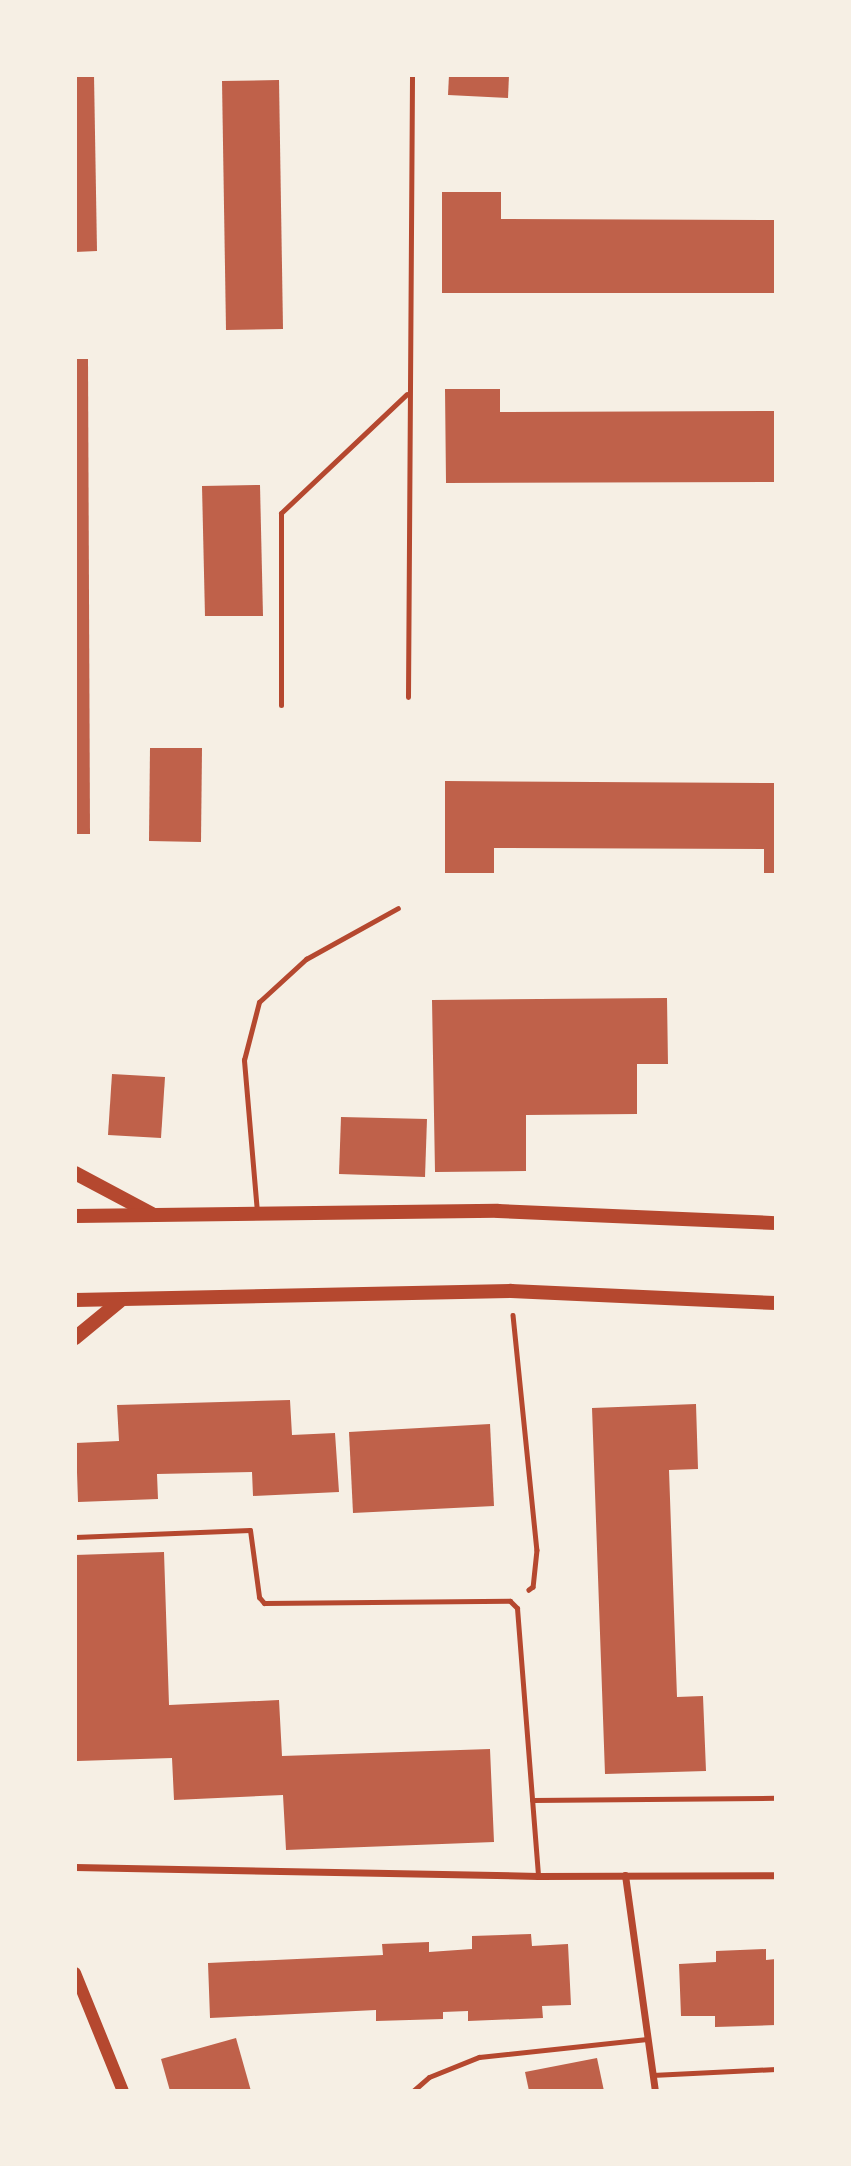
<!DOCTYPE html>
<html>
<head>
<meta charset="utf-8">
<style>
  body { margin:0 }
  #map { position:relative; width:851px; height:2166px; overflow:hidden; background:#f6efe4; font-family:"IBM Plex Sans",sans-serif }
  div>[style] { position:absolute }
  [style*='--x'] { left:calc(var(--x)*1px); top:calc(var(--y)*1px); width:calc(var(--w)*1px); rotate:calc(var(--a)*1deg) }
  .building>* { inset:0; background:#bf614a }
  .path>* { height:4.5px; margin:-2.25px; padding:0 2.25px; transform-origin:2.25px; border-radius:2.25px; background:#b5482f }
  .service>* { height:5px; margin:-2.5px; padding:0 2.5px; transform-origin:2.5px; border-radius:2.5px; background:#b5482f }
  .minor>* { height:7px; margin:-3.5px; padding:0 3.5px; transform-origin:3.5px; border-radius:3.5px; background:#b5482f }
  .tertiary>* { height:12px; margin:-6px; padding:0 6px; transform-origin:6px; border-radius:6px; background:#b5482f }
  .secondary>* { height:14px; margin:-7px; padding:0 7px; transform-origin:7px; border-radius:7px; background:#b5482f }
  span { translate:-50% -50%; white-space:nowrap; text-align:center; line-height:1.15; -webkit-text-stroke:5px #f6efe4; paint-order:stroke }
  .frame { position:absolute; inset:0; border:77px solid #f6efe4; pointer-events:none }
</style>
</head>
<body>
<div id="map">
  <div class="building">
    <i style="clip-path:polygon(75px 75px,94px 75px,97px 251px,75px 252px)"></i>
    <i style="clip-path:polygon(449px 75px,509px 75px,508px 98px,448px 95px)"></i>
    <i style="clip-path:polygon(279px 80px,283px 329px,226px 330px,222px 81px)"></i>
    <i style="clip-path:polygon(442px 192px,501px 192px,501px 219px,776px 220px,776px 293px,442px 293px)"></i>
    <i style="clip-path:polygon(75px 359px,88px 359px,90px 834px,75px 834px)"></i>
    <i style="clip-path:polygon(445px 389px,500px 389px,500px 412px,776px 411px,776px 482px,446px 483px)"></i>
    <i style="clip-path:polygon(260px 485px,263px 616px,205px 616px,202px 486px)"></i>
    <i style="clip-path:polygon(150px 748px,202px 748px,201px 842px,149px 841px)"></i>
    <i style="clip-path:polygon(445px 781px,776px 783px,776px 873px,764px 873px,764px 849px,494px 848px,494px 873px,445px 873px)"></i>
    <i style="clip-path:polygon(667px 998px,668px 1064px,637px 1064px,637px 1114px,526px 1115px,526px 1171px,435px 1172px,432px 1000px)"></i>
    <i style="clip-path:polygon(112px 1074px,165px 1077px,161px 1138px,108px 1135px)"></i>
    <i style="clip-path:polygon(341px 1117px,427px 1119px,425px 1177px,339px 1174px)"></i>
    <i style="clip-path:polygon(290px 1400px,292px 1435px,335px 1433px,339px 1492px,253px 1496px,252px 1472px,157px 1474px,158px 1499px,78px 1502px,76px 1443px,119px 1441px,117px 1405px)"></i>
    <i style="clip-path:polygon(696px 1404px,698px 1469px,669px 1470px,677px 1697px,703px 1696px,706px 1771px,605px 1774px,592px 1408px)"></i>
    <i style="clip-path:polygon(490px 1424px,494px 1506px,353px 1513px,349px 1432px)"></i>
    <i style="clip-path:polygon(164px 1552px,169px 1705px,279px 1700px,282px 1756px,490px 1749px,494px 1842px,286px 1850px,283px 1795px,174px 1800px,172px 1758px,77px 1761px,75px 1555px)"></i>
    <i style="clip-path:polygon(531px 1934px,532px 1946px,568px 1944px,571px 2005px,542px 2006px,543px 2018px,468px 2021px,468px 2011px,443px 2012px,443px 2019px,376px 2021px,376px 2010px,210px 2018px,208px 1963px,383px 1955px,382px 1944px,429px 1942px,429px 1952px,472px 1949px,472px 1936px)"></i>
    <i style="clip-path:polygon(766px 1949px,766px 1960px,776px 1959px,776px 2025px,715px 2027px,715px 2016px,681px 2016px,679px 1964px,716px 1962px,716px 1951px)"></i>
    <i style="clip-path:polygon(236px 2038px,251px 2091px,170px 2091px,161px 2059px)"></i>
    <i style="clip-path:polygon(597px 2058px,604px 2091px,529px 2091px,525px 2072px)"></i>
  </div>
  <div class="path">
    <i style="--x:513;--y:1315;--w:236;--a:84.2"></i>
    <i style="--x:537;--y:1550;--w:37;--a:96"></i>
    <i style="--x:533;--y:1587;--w:5;--a:143"></i>
  </div>
  <div class="service">
    <i style="--x:408;--y:697;--w:622;--a:-89.63"></i>
    <i style="--x:281;--y:705;--w:192;--a:-90"></i>
    <i style="--x:281;--y:513;--w:173;--a:-43.4"></i>
    <i style="--x:257;--y:1212;--w:153;--a:-94.9"></i>
    <i style="--x:244;--y:1060;--w:60;--a:-75.5"></i>
    <i style="--x:259;--y:1002;--w:64;--a:-42.5"></i>
    <i style="--x:306;--y:959;--w:105;--a:-29"></i>
    <i style="--x:75;--y:1537;--w:175;--a:-2.3"></i>
    <i style="--x:250;--y:1530;--w:68;--a:82.3"></i>
    <i style="--x:259;--y:1597;--w:8;--a:50"></i>
    <i style="--x:264;--y:1603;--w:246;--a:-0.5"></i>
    <i style="--x:510;--y:1601;--w:10;--a:45"></i>
    <i style="--x:517;--y:1608;--w:269;--a:85.5"></i>
    <i style="--x:532;--y:1800;--w:244;--a:-0.5"></i>
    <i style="--x:652;--y:2075;--w:124;--a:-2.8"></i>
    <i style="--x:413;--y:2091;--w:21;--a:-41"></i>
    <i style="--x:429;--y:2077;--w:54;--a:-21.8"></i>
    <i style="--x:479;--y:2057;--w:169;--a:-6.1"></i>
  </div>
  <div class="minor">
    <i style="--x:75;--y:1867;--w:463;--a:1.1"></i>
    <i style="--x:538;--y:1876;--w:238;--a:-0.2"></i>
    <i style="--x:625;--y:1875;--w:218;--a:82.1"></i>
  </div>
  <div class="tertiary">
    <i style="--x:75;--y:1973;--w:127;--a:67.9"></i>
  </div>
  <div class="secondary">
    <i style="--x:75;--y:1173;--w:87;--a:28"></i>
    <i style="--x:75;--y:1216;--w:423;--a:-0.7"></i>
    <i style="--x:498;--y:1211;--w:278;--a:2.5"></i>
    <i style="--x:75;--y:1300;--w:436;--a:-1.2"></i>
    <i style="--x:511;--y:1291;--w:265;--a:2.6"></i>
    <i style="--x:75;--y:1338;--w:58;--a:-39.4"></i>
  </div>
  <div class="frame"></div>
</div>
</body>
</html>
